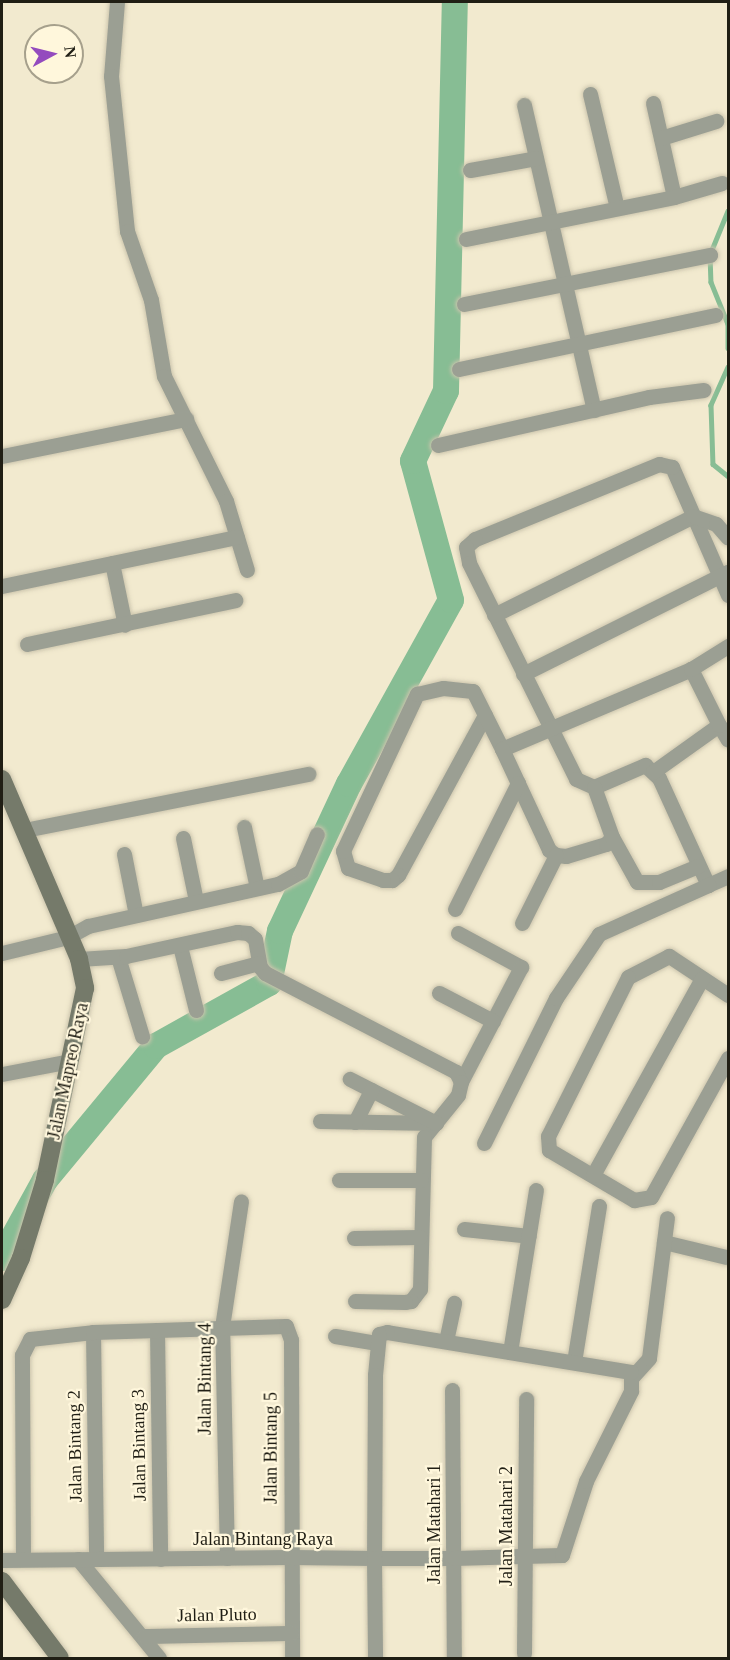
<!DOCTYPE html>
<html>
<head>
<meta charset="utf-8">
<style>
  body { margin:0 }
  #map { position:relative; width:730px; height:1660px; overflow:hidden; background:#f2eacf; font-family:Georgia,serif }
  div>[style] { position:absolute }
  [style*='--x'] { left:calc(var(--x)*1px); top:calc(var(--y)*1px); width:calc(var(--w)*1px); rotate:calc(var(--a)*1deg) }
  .stream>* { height:4.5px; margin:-2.25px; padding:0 2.25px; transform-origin:2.25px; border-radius:2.25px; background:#87bd94 }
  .river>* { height:26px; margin:-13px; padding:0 13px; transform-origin:13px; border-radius:13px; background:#87bd94 }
  .roads { filter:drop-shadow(0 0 2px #ccc5ad) drop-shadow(0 0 2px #ccc5ad) }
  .street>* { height:15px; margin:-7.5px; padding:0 7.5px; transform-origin:7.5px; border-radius:7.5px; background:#9b9f93 }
  .secondary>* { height:18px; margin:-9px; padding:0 9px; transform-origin:9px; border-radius:9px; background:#757a6a }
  span { translate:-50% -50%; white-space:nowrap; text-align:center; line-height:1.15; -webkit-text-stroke:4.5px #fff7dc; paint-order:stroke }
  .street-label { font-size:18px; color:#201e14 }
  .frame { position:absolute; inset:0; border:3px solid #201e14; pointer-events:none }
  .north { position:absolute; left:24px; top:24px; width:60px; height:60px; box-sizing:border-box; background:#fff7dc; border:2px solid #a6a08c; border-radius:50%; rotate:83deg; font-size:16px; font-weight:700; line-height:24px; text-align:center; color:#201e14 }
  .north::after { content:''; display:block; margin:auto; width:21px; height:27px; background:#944bbe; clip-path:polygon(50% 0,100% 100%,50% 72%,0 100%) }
</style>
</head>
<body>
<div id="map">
  <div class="stream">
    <i style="--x:728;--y:211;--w:48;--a:112.2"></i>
    <i style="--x:710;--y:255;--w:27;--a:88"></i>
    <i style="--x:711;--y:282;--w:45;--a:68"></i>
    <i style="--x:728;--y:324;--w:24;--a:90"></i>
    <i style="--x:728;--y:367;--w:42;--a:114.1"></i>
    <i style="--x:711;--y:405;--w:59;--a:88.1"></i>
    <i style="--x:713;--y:464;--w:19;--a:39"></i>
  </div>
  <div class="river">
    <i style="--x:2;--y:1258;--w:89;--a:-61.1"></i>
    <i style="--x:45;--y:1180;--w:174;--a:-50.4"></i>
    <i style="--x:156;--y:1046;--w:129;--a:-29.1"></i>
    <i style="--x:269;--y:983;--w:53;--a:-78.1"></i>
    <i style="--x:280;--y:931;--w:162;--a:-64.9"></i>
    <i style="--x:349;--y:784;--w:210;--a:-61"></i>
    <i style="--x:451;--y:600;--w:144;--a:-105.3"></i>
    <i style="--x:413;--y:461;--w:77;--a:-64.8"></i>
    <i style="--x:446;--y:391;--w:389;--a:-88.7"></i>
  </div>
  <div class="roads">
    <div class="street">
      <i style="--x:117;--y:2;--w:74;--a:94.6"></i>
      <i style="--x:111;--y:76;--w:156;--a:84.1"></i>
      <i style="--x:127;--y:231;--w:73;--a:70.8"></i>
      <i style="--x:151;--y:300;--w:77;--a:80.3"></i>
      <i style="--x:164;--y:376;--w:140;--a:63.6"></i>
      <i style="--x:226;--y:501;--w:72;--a:73.1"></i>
      <i style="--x:590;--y:94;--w:117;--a:76.7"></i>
      <i style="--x:653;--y:103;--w:96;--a:77.4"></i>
      <i style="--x:524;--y:105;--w:313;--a:77.1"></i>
      <i style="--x:661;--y:138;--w:58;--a:-17.2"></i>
      <i style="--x:470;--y:170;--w:67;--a:-10.3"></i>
      <i style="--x:466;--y:239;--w:212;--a:-11.4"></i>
      <i style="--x:674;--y:197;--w:50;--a:-16.3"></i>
      <i style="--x:464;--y:304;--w:251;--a:-11.3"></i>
      <i style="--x:459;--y:369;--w:262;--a:-11.9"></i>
      <i style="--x:438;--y:445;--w:216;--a:-12.8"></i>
      <i style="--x:649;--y:397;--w:55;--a:-7.3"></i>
      <i style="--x:2;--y:456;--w:188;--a:-11.4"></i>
      <i style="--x:112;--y:563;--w:63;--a:78.2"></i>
      <i style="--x:2;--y:586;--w:240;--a:-11.8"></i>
      <i style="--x:728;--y:595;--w:140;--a:-113.6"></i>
      <i style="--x:672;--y:467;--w:13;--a:-167"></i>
      <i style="--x:659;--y:464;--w:199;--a:157.8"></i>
      <i style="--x:475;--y:539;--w:12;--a:138"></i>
      <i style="--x:466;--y:547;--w:16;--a:79"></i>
      <i style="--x:469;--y:563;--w:241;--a:63.6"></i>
      <i style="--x:576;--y:779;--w:20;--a:24"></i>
      <i style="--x:594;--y:787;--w:56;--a:-23.3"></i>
      <i style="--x:645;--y:765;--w:19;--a:43"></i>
      <i style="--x:659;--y:778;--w:118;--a:65.4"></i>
      <i style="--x:708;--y:885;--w:22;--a:-24"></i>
      <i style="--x:494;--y:615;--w:222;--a:-26.4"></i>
      <i style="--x:693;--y:516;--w:24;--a:19"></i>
      <i style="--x:716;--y:524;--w:18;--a:49"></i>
      <i style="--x:27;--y:644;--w:213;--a:-11.9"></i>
      <i style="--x:523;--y:674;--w:229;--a:-26.5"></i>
      <i style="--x:485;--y:715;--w:182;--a:118.5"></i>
      <i style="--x:398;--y:875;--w:8;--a:140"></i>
      <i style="--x:392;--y:880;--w:9;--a:180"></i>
      <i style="--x:383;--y:880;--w:37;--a:-161"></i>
      <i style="--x:348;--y:868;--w:18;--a:-106"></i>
      <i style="--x:343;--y:851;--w:174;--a:-64.8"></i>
      <i style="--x:417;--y:694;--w:27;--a:-13"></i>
      <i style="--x:443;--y:688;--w:30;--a:6"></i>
      <i style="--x:473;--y:691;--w:65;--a:63.4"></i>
      <i style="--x:502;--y:749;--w:205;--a:-22.9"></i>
      <i style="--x:719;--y:725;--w:17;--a:59"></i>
      <i style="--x:502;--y:749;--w:111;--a:65"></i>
      <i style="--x:549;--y:850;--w:9;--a:36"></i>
      <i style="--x:556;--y:855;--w:10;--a:6"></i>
      <i style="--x:566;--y:856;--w:42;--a:-16.7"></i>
      <i style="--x:606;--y:844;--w:9;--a:-49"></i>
      <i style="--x:653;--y:772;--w:81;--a:-35.5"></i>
      <i style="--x:719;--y:725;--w:63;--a:-116.6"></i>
      <i style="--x:691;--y:669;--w:44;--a:-31.9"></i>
      <i style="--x:594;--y:787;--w:53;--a:70.2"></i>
      <i style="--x:612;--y:837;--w:51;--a:60.9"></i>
      <i style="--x:637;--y:882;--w:22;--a:0"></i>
      <i style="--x:659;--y:882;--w:42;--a:-22.3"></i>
      <i style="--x:244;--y:827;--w:62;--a:78"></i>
      <i style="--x:25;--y:830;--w:289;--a:-11.2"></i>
      <i style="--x:183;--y:838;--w:64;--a:78.3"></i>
      <i style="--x:124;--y:854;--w:62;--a:78.9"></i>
      <i style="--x:455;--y:909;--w:141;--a:-63.4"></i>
      <i style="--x:522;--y:923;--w:76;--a:-63.4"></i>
      <i style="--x:458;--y:933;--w:72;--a:28.4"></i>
      <i style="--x:521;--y:967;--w:130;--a:117.6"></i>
      <i style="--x:180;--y:946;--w:66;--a:76"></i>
      <i style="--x:2;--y:953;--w:68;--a:-13.6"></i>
      <i style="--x:68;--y:937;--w:23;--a:-29"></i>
      <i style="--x:88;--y:926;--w:195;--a:-12.5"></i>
      <i style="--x:278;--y:884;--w:26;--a:-29"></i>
      <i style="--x:301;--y:871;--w:40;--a:-66.6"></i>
      <i style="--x:118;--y:957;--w:83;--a:73.1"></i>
      <i style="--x:79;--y:959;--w:47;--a:-3.7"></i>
      <i style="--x:126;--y:956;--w:114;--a:-12.2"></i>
      <i style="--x:237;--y:932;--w:11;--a:5"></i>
      <i style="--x:248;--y:933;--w:9;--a:41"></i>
      <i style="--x:255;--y:939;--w:28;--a:80"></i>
      <i style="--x:260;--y:967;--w:8;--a:50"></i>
      <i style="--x:265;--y:973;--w:215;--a:27.4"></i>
      <i style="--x:456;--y:1072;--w:11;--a:63"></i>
      <i style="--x:461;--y:1082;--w:13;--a:103"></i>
      <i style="--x:458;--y:1095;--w:54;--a:129"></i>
      <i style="--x:424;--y:1137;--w:152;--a:91.5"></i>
      <i style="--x:420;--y:1289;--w:15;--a:127"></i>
      <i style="--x:411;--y:1301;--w:6;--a:171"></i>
      <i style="--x:405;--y:1302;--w:50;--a:-178.9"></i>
      <i style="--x:221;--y:973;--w:39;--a:-15"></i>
      <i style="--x:439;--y:993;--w:61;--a:27.4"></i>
      <i style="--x:728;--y:995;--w:71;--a:-146.5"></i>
      <i style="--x:669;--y:956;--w:46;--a:152.9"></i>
      <i style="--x:628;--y:977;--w:178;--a:116.7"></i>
      <i style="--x:548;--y:1136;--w:14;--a:86"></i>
      <i style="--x:549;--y:1150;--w:99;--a:30.5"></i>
      <i style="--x:634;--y:1200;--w:17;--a:-10"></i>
      <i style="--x:651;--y:1197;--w:159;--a:-61"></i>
      <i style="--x:2;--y:1074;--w:69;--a:-10.8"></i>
      <i style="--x:320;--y:1121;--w:116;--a:1"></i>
      <i style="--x:436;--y:1123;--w:97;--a:-152.9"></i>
      <i style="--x:355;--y:1122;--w:36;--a:-63"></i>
      <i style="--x:484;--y:1143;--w:162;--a:-63.6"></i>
      <i style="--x:556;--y:998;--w:77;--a:-56.1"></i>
      <i style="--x:599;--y:934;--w:120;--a:-24.2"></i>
      <i style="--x:593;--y:1175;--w:225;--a:-61"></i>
      <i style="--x:339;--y:1180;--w:82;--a:0"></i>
      <i style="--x:464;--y:1229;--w:65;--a:6.1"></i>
      <i style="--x:354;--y:1238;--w:66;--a:-0.9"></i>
      <i style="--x:664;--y:1242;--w:64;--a:13.6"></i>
      <i style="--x:157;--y:1330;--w:229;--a:89.2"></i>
      <i style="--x:93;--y:1332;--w:227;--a:89.2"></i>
      <i style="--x:335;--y:1336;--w:43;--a:9.5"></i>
      <i style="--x:446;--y:1341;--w:39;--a:-78"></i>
      <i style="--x:510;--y:1352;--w:164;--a:-80.9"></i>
      <i style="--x:574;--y:1362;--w:158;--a:-80.9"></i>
      <i style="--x:633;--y:1376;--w:24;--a:-48"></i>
      <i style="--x:649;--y:1358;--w:141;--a:-82.7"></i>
      <i style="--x:452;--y:1390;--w:268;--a:89.6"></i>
      <i style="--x:227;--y:1558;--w:231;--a:-91.2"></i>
      <i style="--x:222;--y:1327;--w:127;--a:-81.4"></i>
      <i style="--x:23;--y:1559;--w:204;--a:-90.3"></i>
      <i style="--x:22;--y:1355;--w:18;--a:-63"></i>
      <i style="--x:30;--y:1339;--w:63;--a:-6.3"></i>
      <i style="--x:93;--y:1332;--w:193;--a:-1.8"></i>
      <i style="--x:286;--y:1326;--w:15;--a:70"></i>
      <i style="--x:291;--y:1340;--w:318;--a:89.8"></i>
      <i style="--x:78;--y:1559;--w:128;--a:50.7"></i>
      <i style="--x:2;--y:1560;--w:289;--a:-0.6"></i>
      <i style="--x:291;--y:1557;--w:83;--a:0.7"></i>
      <i style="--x:374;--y:1558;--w:80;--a:0"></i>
      <i style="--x:454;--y:1558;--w:108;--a:-1.6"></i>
      <i style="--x:562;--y:1555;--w:78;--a:-72"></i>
      <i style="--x:586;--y:1481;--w:101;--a:-63.4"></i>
      <i style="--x:631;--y:1391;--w:19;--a:-90"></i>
      <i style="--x:631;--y:1372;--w:247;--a:-170.7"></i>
      <i style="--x:387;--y:1332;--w:8;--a:166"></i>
      <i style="--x:379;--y:1334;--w:41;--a:95.6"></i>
      <i style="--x:375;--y:1375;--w:183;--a:90.3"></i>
      <i style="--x:374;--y:1558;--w:100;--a:89.4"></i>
      <i style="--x:144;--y:1636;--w:148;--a:-1.2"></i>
      <i style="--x:524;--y:1653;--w:254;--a:-89.5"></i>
    </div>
    <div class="secondary">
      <i style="--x:2;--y:779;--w:196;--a:66.8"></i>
      <i style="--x:79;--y:959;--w:30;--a:78"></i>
      <i style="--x:85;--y:988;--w:196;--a:101.8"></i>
      <i style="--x:45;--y:1180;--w:82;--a:107.1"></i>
      <i style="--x:21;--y:1258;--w:46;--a:114.3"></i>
      <i style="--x:2;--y:1581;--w:96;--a:53"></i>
    </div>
  </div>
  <div class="street-label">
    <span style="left:68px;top:1071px;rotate:-78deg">Jalan Mapreo Raya</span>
    <span style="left:205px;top:1379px;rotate:-90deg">Jalan Bintang 4</span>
    <span style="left:139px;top:1445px;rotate:-91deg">Jalan Bintang 3</span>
    <span style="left:75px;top:1446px;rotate:-91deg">Jalan Bintang 2</span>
    <span style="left:271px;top:1448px;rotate:-90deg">Jalan Bintang 5</span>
    <span style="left:434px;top:1524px;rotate:-90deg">Jalan Matahari 1</span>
    <span style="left:506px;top:1526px;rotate:-90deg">Jalan Matahari 2</span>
    <span style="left:263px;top:1539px">Jalan Bintang Raya</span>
    <span style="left:217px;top:1615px;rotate:-1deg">Jalan Pluto</span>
  </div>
  <div class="frame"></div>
  <div class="north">N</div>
</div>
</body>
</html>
